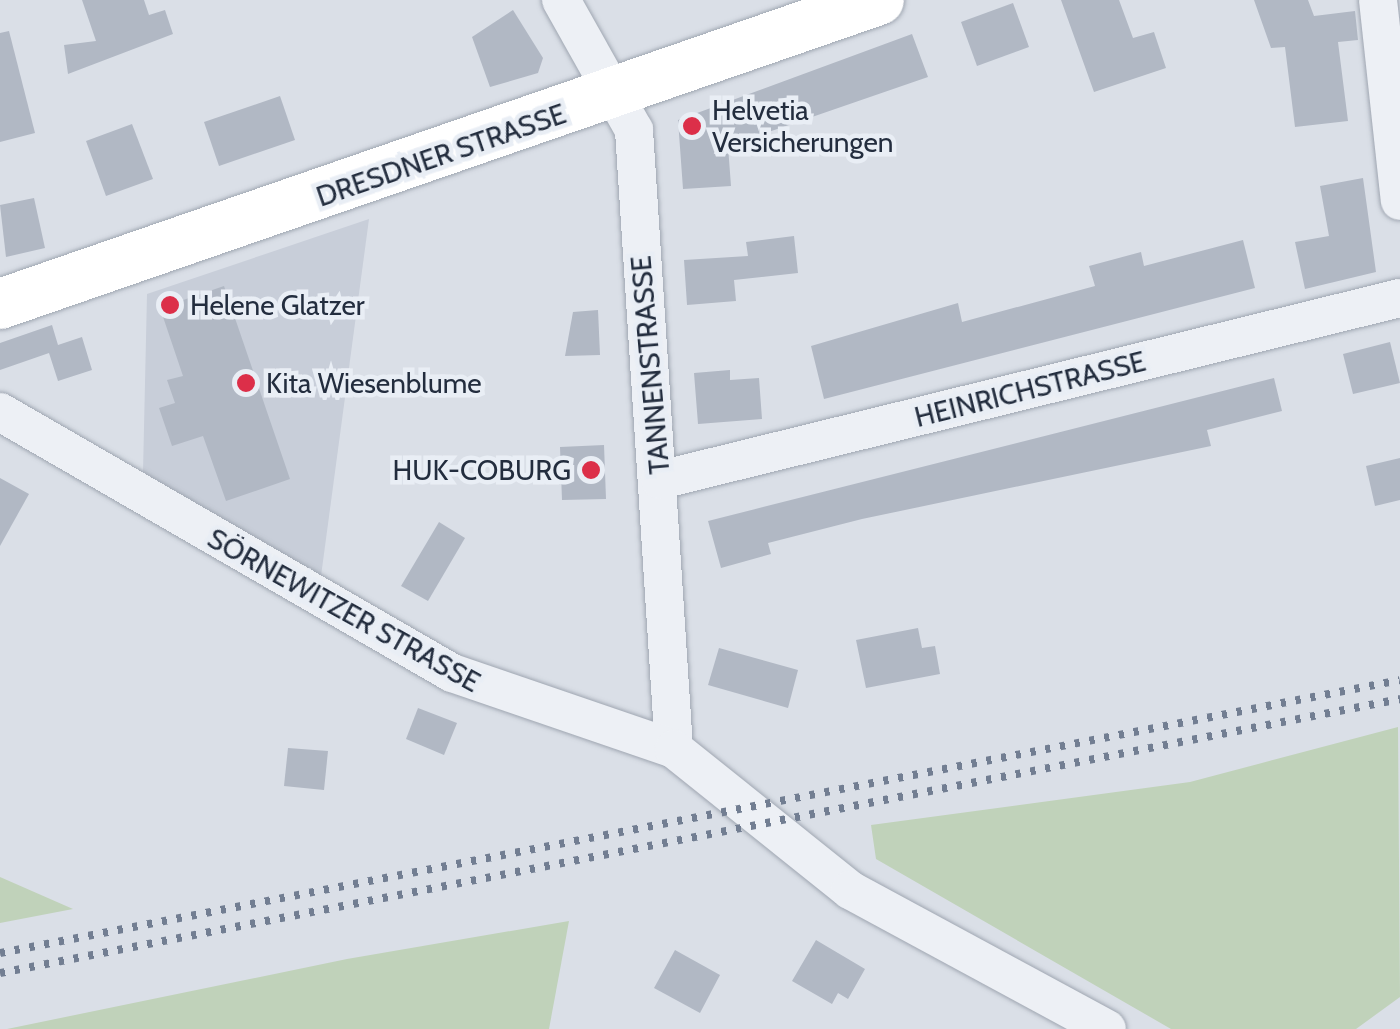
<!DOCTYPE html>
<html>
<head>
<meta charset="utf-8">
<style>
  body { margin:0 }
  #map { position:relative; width:1400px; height:1029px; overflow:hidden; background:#dadfe7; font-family:Cabin,sans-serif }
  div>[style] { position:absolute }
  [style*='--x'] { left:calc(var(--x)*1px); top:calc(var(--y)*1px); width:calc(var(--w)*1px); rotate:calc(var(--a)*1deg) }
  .built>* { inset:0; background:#c8ced9 }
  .green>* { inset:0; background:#c0d2ba }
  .building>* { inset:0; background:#b1b8c4 }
  .roads { filter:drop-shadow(0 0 2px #9fa6b1) drop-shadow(0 0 2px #9fa6b1) }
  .minor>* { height:38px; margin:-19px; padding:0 19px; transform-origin:19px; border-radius:19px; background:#edf0f5 }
  .major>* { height:50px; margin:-25px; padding:0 25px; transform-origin:25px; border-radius:25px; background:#fff }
  .rail>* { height:8px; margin-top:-4px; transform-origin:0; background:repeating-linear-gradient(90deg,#727e92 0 5px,transparent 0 15px) }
  .dots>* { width:28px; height:28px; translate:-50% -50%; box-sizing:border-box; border:5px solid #e9eef5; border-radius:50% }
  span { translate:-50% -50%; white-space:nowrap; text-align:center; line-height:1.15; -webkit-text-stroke:9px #e9eef5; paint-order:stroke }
  .poi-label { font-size:28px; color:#232d3e }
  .left { translate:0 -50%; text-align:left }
  .right { translate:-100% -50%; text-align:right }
  .street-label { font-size:28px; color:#232d3e }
</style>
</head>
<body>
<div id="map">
  <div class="built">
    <i style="clip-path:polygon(369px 219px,321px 576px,143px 472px,147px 294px)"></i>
  </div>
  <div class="green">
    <i style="clip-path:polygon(1398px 727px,1400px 997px,1356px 1029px,1171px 1029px,876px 859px,871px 825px,1190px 782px)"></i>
    <i style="clip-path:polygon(0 877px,73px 909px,0 923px)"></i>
    <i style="clip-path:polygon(569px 921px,549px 1029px,7px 1029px,347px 959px)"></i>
  </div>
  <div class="building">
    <i style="clip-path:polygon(82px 0,144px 0,149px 15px,165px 10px,173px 34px,68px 74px,64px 45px,96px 41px)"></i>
    <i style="clip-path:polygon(1061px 0,1119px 0,1133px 38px,1154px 32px,1166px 68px,1094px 92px)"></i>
    <i style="clip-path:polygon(1254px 0,1308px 0,1314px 16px,1355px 11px,1358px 40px,1338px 42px,1348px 121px,1295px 127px,1285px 47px,1271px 48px)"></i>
    <i style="clip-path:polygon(1013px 3px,1029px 47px,977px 66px,961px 22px)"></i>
    <i style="clip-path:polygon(513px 10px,543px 58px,538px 73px,490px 87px,472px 37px)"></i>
    <i style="clip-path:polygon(9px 31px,35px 133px,0 142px,0 33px)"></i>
    <i style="clip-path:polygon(912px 34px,928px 77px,728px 146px,731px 186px,683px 189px,678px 120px)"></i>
    <i style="clip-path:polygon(280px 96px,295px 140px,219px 166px,204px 122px)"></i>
    <i style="clip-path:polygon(132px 124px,153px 179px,106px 196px,86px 141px)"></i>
    <i style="clip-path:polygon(1363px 178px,1376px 272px,1305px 289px,1295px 242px,1329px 236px,1320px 186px)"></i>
    <i style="clip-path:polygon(34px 198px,45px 248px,6px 257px,0 205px)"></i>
    <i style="clip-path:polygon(794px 236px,798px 273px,734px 280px,736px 301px,687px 305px,684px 260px,748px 256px,746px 242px)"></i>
    <i style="clip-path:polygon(1243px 240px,1255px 288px,824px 399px,811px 346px,958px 303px,962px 322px,1095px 286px,1089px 266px,1141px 252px,1144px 266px)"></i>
    <i style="clip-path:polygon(224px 286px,290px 479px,226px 501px,203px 436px,172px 446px,159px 408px,175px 403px,167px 380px,183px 376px,160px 308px)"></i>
    <i style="clip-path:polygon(598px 310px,600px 355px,565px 356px,573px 312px)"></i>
    <i style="clip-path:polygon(52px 325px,58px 345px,82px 337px,92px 370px,58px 381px,49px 353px,0 370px,0 343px)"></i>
    <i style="clip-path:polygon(1390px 342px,1400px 383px,1353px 394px,1343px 354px)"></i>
    <i style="clip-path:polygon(730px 370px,730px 380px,759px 378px,762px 419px,698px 424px,694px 373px)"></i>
    <i style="clip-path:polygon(1274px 378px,1282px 411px,1207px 430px,1211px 446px,862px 519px,768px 543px,771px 554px,721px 568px,708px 521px)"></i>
    <i style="clip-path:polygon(604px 445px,606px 499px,562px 500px,560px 447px)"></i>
    <i style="clip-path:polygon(1400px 458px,1400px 500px,1375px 506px,1366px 466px)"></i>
    <i style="clip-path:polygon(0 478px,29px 494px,0 546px)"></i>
    <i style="clip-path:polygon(439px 522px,465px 538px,428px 601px,401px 586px)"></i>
    <i style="clip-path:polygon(918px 628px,922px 648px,935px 646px,940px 674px,866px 688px,856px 640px)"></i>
    <i style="clip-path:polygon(719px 648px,798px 670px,788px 708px,708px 685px)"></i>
    <i style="clip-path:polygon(418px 708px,457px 723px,444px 755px,406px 739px)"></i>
    <i style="clip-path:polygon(288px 748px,328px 751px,324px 790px,284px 786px)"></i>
    <i style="clip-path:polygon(816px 940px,865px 969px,848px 999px,838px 993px,832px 1004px,792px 981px)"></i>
    <i style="clip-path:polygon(675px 950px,720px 975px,700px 1013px,654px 988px)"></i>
  </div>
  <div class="roads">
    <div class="minor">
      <i style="--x:561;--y:0;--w:149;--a:60.7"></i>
      <i style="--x:634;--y:130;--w:620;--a:86.3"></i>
      <i style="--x:1378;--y:0;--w:202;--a:83.8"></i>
      <i style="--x:0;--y:412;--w:522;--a:30"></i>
      <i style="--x:452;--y:673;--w:235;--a:18.9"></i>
      <i style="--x:674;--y:749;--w:226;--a:38.7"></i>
      <i style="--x:850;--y:890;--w:292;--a:28.4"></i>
      <i style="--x:660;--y:480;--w:762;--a:-13.82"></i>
    </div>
    <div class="major">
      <i style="--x:0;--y:304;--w:930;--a:-19.08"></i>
    </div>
  </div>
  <div class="rail">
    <i style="--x:0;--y:953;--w:1426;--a:-11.03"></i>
    <i style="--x:0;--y:973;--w:1427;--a:-11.07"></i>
  </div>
  <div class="dots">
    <i style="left:692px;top:126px;background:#dc2f49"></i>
    <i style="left:170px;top:305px;background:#dc2f49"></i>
    <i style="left:246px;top:383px;background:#dc2f49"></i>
    <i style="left:591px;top:470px;background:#dc2f49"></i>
  </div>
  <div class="poi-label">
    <span class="left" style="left:712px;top:126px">Helvetia<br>Versicherungen</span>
    <span class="left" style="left:190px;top:305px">Helene Glatzer</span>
    <span class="left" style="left:266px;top:383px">Kita Wiesenblume</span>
    <span class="right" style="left:571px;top:470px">HUK-COBURG</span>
  </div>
  <div class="street-label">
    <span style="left:441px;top:155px;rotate:-19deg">DRESDNER STRASSE</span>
    <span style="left:650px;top:365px;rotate:-95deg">TANNENSTRASSE</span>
    <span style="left:1030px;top:389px;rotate:-14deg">HEINRICHSTRASSE</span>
    <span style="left:344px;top:610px;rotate:29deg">SÖRNEWITZER STRASSE</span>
  </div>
</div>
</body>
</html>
